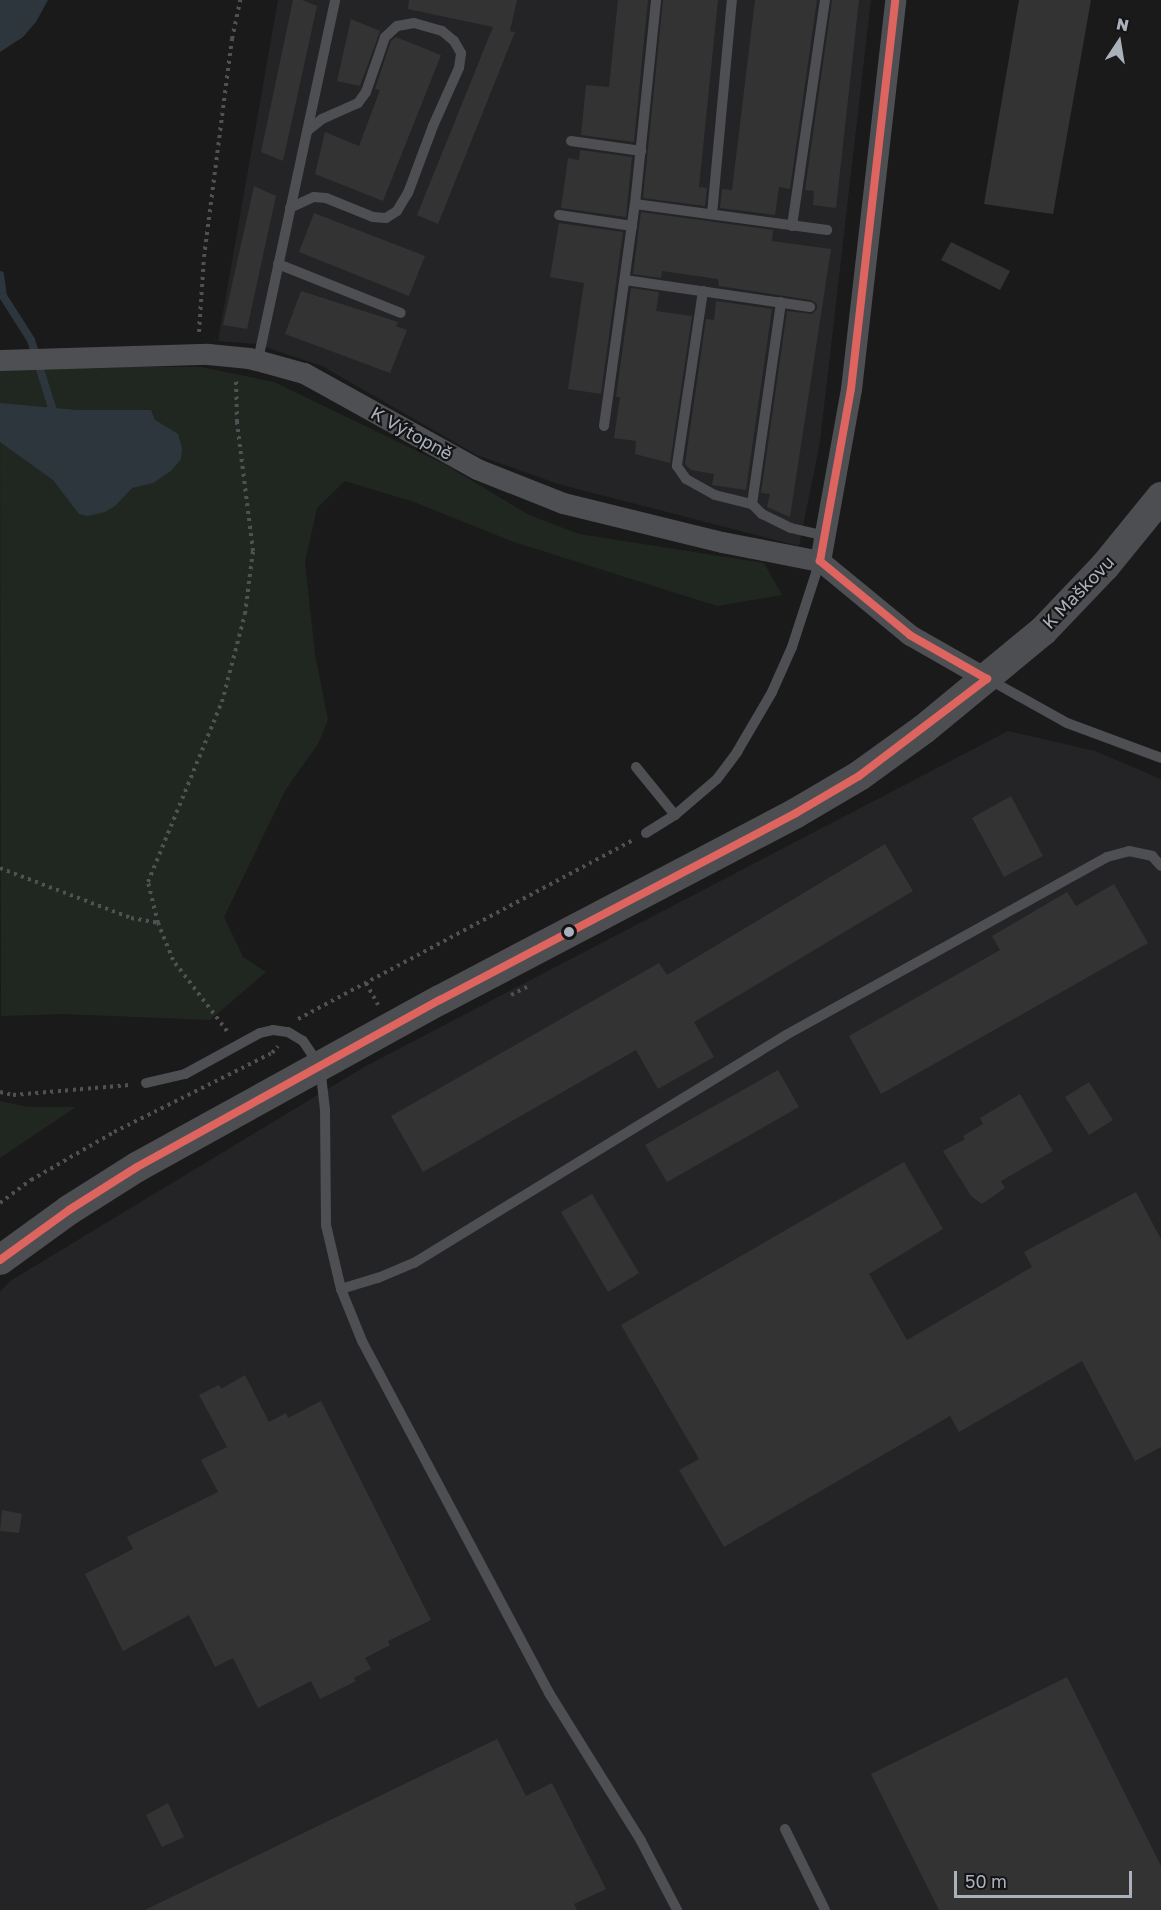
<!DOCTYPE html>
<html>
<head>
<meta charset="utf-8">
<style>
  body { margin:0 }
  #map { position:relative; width:1161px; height:1910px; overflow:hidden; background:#1a1a1a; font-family:"Golos Text",sans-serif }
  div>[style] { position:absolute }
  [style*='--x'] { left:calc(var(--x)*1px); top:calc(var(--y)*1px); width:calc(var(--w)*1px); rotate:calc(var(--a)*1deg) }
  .built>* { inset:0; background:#242426 }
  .green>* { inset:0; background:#202720 }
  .water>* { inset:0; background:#2d363c }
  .stream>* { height:8px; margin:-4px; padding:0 4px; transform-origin:4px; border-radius:4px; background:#2d363c }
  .building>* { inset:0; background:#333334 }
  .path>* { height:4px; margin-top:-2px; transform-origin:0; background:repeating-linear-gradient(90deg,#505154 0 3px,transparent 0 7.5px) }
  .service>* { height:10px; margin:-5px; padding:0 5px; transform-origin:5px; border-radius:5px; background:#4e4f53 }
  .minor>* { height:21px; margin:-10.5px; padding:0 10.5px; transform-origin:10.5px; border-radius:10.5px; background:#4e4f53 }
  .secondary>* { height:30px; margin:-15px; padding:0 15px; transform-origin:15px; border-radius:15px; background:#4d4e51 }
  .bus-1>* { height:8px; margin:-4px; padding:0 4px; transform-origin:4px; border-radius:4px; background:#dd645f }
  .dots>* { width:16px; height:16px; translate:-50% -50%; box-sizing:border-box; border:3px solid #141416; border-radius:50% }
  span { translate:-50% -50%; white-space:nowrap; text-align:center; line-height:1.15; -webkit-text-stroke:4.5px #141416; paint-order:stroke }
  .street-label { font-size:18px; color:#abb1ba }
  .north { position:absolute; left:1089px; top:12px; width:60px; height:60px; -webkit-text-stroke:4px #141416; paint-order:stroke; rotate:12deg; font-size:16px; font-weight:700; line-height:24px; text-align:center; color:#abb1ba }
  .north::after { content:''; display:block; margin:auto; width:21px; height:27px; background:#abb1ba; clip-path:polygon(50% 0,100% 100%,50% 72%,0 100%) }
  .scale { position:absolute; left:954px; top:1871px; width:178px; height:27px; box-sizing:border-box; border:3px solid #abb1ba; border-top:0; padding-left:8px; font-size:18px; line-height:21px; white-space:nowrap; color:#abb1ba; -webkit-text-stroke:4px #141416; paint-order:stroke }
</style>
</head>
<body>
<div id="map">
  <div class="built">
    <i style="clip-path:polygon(278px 0,871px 0,820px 442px,799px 546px,558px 484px,477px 455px,322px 366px,256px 344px,218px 341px)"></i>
    <i style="clip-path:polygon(1008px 731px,1095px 751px,1161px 779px,1161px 1910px,0 1910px,0 1292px,10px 1281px,364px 1067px)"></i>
  </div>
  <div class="green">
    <i style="clip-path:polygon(0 367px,201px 367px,274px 382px,444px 464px,529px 515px,579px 534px,764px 563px,782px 595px,717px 606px,511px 541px,414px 502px,345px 481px,317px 508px,305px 562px,315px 654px,328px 720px,318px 744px,286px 789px,224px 917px,243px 957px,266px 972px,210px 1020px,63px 1014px,1px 1016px)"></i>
    <i style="clip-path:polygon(0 1101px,28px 1107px,76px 1107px,0 1158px)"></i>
  </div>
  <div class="water">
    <i style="clip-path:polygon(0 0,48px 0,36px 22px,23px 37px,0 52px)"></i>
    <i style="clip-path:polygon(0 403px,77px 410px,151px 410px,155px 420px,178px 434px,182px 448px,181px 459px,171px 471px,153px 483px,132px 488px,115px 506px,105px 512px,87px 516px,79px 514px,53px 480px,0 442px)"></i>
  </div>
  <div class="stream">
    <i style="--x:0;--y:275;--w:21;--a:82"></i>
    <i style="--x:3;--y:296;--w:52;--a:57.5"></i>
    <i style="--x:31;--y:340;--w:71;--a:72.8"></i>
    <i style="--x:52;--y:408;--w:10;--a:143"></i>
  </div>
  <div class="building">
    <i style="clip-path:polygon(293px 0,302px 0,317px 6px,283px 161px,261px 152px)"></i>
    <i style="clip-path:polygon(409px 0,517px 0,510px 31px,515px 32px,438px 224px,417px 215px,493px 27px,408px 9px)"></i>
    <i style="clip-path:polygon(618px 0,648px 0,634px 142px,581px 135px,586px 85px,609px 87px)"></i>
    <i style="clip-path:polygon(663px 0,718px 0,699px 187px,707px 188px,705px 206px,643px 198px)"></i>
    <i style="clip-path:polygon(755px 0,817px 0,790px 189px,779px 187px,775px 215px,720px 208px,722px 189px,732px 190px)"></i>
    <i style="clip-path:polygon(832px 0,859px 0,836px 208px,813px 205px,814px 191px,805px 190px)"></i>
    <i style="clip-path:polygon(1019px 0,1091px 0,1053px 214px,984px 204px)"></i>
    <i style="clip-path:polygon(351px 19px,380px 31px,360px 86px,337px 81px)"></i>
    <i style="clip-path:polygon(396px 37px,441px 55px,383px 201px,315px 174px,325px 132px,359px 146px,380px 90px,375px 89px,391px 41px)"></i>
    <i style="clip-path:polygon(580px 150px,632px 157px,626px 217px,561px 208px,568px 158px,579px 160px)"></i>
    <i style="clip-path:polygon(254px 186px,276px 196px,247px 329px,223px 325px)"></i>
    <i style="clip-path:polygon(641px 212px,773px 230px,772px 241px,831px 249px,790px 517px,767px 507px,770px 494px,761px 493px,787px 311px,812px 314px,817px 309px,817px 304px,811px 300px,719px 286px,718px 279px,662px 271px,661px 278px,633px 274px)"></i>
    <i style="clip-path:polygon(314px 213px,425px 256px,409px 296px,299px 252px)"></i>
    <i style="clip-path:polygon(559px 223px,623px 232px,601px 394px,568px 389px,584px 283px,550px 277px)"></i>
    <i style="clip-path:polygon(951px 242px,1010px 271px,1000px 290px,941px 260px)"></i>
    <i style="clip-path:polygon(631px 288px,659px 292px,656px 311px,692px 316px,670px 463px,635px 454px,636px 441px,614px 438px,620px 397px,616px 397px)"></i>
    <i style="clip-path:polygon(301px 291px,398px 322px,396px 326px,407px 330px,390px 373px,285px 334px)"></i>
    <i style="clip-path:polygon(716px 301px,772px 309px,746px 490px,712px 485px,714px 474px,691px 470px,685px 464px,706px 319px,714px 320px)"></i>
    <i style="clip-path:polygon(1011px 796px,1043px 856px,1004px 877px,972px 818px)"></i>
    <i style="clip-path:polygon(885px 844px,913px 891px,694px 1022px,714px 1057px,658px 1089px,636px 1050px,423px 1172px,391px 1116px,659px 963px,667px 975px)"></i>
    <i style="clip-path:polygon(1114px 884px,1148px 943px,881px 1094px,849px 1036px,1000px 950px,992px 936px,1067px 892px,1076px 906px)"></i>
    <i style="clip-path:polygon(778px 1070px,799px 1107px,667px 1182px,645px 1145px)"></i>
    <i style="clip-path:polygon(1089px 1082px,1113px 1120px,1089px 1135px,1065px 1097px)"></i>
    <i style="clip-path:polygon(1020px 1094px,1053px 1151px,1001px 1181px,1005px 1188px,982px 1204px,971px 1196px,943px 1151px,965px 1139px,963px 1136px,983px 1124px,980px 1118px)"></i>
    <i style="clip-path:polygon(904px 1162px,943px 1229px,869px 1274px,907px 1340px,1032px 1267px,1024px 1252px,1136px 1192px,1161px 1239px,1161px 1447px,1135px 1461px,1082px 1361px,959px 1432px,950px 1416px,724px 1547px,679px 1470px,699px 1459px,621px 1325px)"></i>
    <i style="clip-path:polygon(592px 1194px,639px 1273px,608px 1292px,561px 1212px)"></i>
    <i style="clip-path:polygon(245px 1375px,269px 1422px,286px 1413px,288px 1418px,321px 1401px,431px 1620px,388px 1641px,390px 1645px,365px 1658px,371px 1669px,354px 1678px,356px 1681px,320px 1699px,311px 1681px,258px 1708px,233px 1658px,215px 1667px,189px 1615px,123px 1651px,85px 1574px,133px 1549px,127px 1537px,218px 1492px,201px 1460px,227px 1447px,199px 1395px,219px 1385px,221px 1389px)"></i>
    <i style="clip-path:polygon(2px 1510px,22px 1514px,19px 1533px,0 1531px)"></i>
    <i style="clip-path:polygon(1067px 1677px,1161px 1866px,1161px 1910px,939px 1910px,871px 1774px)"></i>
    <i style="clip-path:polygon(497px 1739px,526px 1796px,552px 1783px,606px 1889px,574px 1904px,577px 1910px,145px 1910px)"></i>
    <i style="clip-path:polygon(168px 1803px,184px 1837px,162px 1847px,146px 1815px)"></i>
  </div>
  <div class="path">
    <i style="--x:199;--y:332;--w:75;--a:-86.2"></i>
    <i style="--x:204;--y:257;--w:220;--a:-82.7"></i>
    <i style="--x:232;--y:39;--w:40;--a:-78"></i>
    <i style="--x:0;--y:868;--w:140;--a:20.9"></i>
    <i style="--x:131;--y:918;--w:27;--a:10"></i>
    <i style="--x:366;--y:983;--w:25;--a:61"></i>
    <i style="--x:511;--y:995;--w:22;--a:-27"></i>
    <i style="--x:298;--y:1019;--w:380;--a:-28.1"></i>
    <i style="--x:227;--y:1031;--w:89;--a:-127.3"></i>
    <i style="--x:173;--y:960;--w:40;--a:-112"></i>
    <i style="--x:158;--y:923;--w:42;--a:-103.7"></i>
    <i style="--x:148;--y:882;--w:195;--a:-67.7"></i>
    <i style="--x:222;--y:702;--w:91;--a:-75.4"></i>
    <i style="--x:245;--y:614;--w:64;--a:-82.8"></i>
    <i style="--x:253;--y:551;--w:130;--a:-97.1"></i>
    <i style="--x:237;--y:422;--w:44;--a:-91.3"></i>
    <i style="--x:0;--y:1092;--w:13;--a:13"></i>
    <i style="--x:13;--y:1095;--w:117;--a:-4.9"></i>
    <i style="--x:0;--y:1203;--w:39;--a:-37"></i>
    <i style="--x:31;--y:1180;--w:96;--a:-30"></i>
    <i style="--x:114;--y:1132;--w:177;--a:-26.6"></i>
    <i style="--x:272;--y:1053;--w:9;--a:-49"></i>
  </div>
  <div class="service">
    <i style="--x:571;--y:141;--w:71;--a:8.1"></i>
    <i style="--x:635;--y:204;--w:194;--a:7.7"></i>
    <i style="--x:290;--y:208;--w:26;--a:-25"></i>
    <i style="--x:314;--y:197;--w:12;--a:5"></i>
    <i style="--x:326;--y:198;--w:51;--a:22"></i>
    <i style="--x:373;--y:217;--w:13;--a:4"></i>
    <i style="--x:386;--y:218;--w:13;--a:-32"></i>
    <i style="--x:397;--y:211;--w:21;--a:-59"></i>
    <i style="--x:408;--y:193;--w:72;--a:-69.5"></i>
    <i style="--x:433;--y:126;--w:64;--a:-65.9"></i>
    <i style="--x:459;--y:68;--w:15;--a:-82"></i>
    <i style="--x:461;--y:53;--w:14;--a:-120"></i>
    <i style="--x:454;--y:41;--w:16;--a:-140"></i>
    <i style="--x:442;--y:31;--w:29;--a:-164"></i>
    <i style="--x:414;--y:23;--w:17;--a:170"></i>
    <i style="--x:397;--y:26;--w:16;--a:137"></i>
    <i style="--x:385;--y:37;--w:58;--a:109.1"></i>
    <i style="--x:366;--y:92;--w:14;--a:126"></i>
    <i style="--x:358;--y:103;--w:39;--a:156"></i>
    <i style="--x:322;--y:119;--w:19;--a:141"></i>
    <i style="--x:712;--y:214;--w:215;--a:-84.7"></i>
    <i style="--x:559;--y:215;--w:74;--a:8.6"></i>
    <i style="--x:792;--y:226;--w:228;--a:-81.7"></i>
    <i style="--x:278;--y:264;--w:132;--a:21.7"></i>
    <i style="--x:625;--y:280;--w:187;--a:8.3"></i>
    <i style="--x:703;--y:291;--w:177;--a:98.5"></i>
    <i style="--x:677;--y:466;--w:16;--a:55"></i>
    <i style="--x:686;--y:479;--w:33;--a:29"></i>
    <i style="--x:715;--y:495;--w:38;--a:14"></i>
    <i style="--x:752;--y:504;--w:14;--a:45"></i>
    <i style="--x:762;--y:514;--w:32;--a:26"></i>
    <i style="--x:791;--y:528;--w:35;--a:13"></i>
    <i style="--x:258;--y:360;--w:368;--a:-77.9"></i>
    <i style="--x:604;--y:426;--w:224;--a:-82.1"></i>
    <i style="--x:635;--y:204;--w:205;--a:-84.1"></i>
    <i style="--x:752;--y:504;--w:204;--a:-81.8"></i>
    <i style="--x:990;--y:680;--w:88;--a:29.2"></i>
    <i style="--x:1067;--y:723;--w:100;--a:20.4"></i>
    <i style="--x:636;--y:767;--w:62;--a:50.9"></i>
    <i style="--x:646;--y:833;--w:34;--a:-32"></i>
    <i style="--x:675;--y:815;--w:55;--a:-40.6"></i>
    <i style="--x:717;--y:779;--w:34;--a:-53"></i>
    <i style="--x:737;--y:752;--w:69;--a:-59.7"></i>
    <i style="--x:772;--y:692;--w:49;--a:-66"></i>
    <i style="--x:792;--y:647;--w:90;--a:-72"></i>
    <i style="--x:146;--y:1083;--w:40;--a:-13"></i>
    <i style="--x:185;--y:1074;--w:85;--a:-28.7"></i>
    <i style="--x:260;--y:1033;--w:13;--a:-13"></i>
    <i style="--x:273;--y:1030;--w:15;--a:8"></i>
    <i style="--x:288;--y:1032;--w:17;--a:31"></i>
    <i style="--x:303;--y:1041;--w:30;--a:56"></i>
    <i style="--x:320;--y:1066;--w:44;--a:83.5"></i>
    <i style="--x:325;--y:1110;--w:115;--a:89.5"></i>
    <i style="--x:326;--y:1225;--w:66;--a:76.8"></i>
    <i style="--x:341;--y:1289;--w:56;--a:68"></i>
    <i style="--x:362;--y:1341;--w:399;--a:62"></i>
    <i style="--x:549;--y:1693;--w:174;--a:58.1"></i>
    <i style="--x:641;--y:1841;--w:78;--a:62.4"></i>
    <i style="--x:341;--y:1289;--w:39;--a:-17"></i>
    <i style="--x:378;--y:1278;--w:39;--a:-23"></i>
    <i style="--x:414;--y:1263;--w:436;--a:-31.5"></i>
    <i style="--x:786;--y:1035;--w:367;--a:-29"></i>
    <i style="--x:1107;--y:857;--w:23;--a:-15"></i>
    <i style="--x:1129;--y:851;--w:24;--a:12"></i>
    <i style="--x:1152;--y:856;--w:13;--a:48"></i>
    <i style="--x:785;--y:1829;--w:90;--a:63.7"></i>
  </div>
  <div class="minor">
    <i style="--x:0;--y:360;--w:208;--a:-1.7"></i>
    <i style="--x:208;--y:354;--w:41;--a:5.6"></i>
    <i style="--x:249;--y:358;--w:57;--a:15.3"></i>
    <i style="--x:304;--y:373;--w:198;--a:29"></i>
    <i style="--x:477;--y:469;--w:92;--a:21.6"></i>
    <i style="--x:563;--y:503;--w:164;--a:13.8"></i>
    <i style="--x:722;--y:542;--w:100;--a:11"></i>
    <i style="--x:820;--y:561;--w:117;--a:39.4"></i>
    <i style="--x:910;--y:635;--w:89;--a:29.7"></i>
    <i style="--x:820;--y:561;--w:175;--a:-79.8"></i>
    <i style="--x:851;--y:389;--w:391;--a:-83.5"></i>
  </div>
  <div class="secondary">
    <i style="--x:0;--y:1260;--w:85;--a:-35.9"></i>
    <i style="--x:69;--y:1210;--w:80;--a:-32.3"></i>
    <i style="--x:137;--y:1167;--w:346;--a:-28.9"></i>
    <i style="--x:440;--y:1000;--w:402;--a:-27.7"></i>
    <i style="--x:796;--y:813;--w:73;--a:-30.4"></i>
    <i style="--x:859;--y:776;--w:80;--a:-35.9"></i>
    <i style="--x:924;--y:729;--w:154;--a:-39.5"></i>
    <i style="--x:1043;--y:631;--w:90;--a:-46.4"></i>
    <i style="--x:1105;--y:566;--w:89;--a:-50.9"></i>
  </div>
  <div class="bus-1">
    <i style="--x:0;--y:1260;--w:85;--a:-35.9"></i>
    <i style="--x:69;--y:1210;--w:80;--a:-32.3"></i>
    <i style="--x:137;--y:1167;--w:346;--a:-28.9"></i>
    <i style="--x:440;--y:1000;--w:402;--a:-27.7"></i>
    <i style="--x:796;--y:813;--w:73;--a:-30.4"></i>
    <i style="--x:859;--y:776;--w:161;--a:-37.2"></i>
    <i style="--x:987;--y:679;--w:89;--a:-150.3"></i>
    <i style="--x:910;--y:635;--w:117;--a:-140.6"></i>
    <i style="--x:820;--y:561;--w:175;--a:-79.8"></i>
    <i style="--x:851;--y:389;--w:391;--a:-83.5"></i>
  </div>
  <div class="dots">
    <i style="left:569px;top:932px;background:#abb1ba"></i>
  </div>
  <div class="street-label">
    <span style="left:412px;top:433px;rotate:29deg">K Výtopně</span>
    <span style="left:1078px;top:592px;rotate:-46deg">K Maškovu</span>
  </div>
  <div class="north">N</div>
  <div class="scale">50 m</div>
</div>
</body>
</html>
